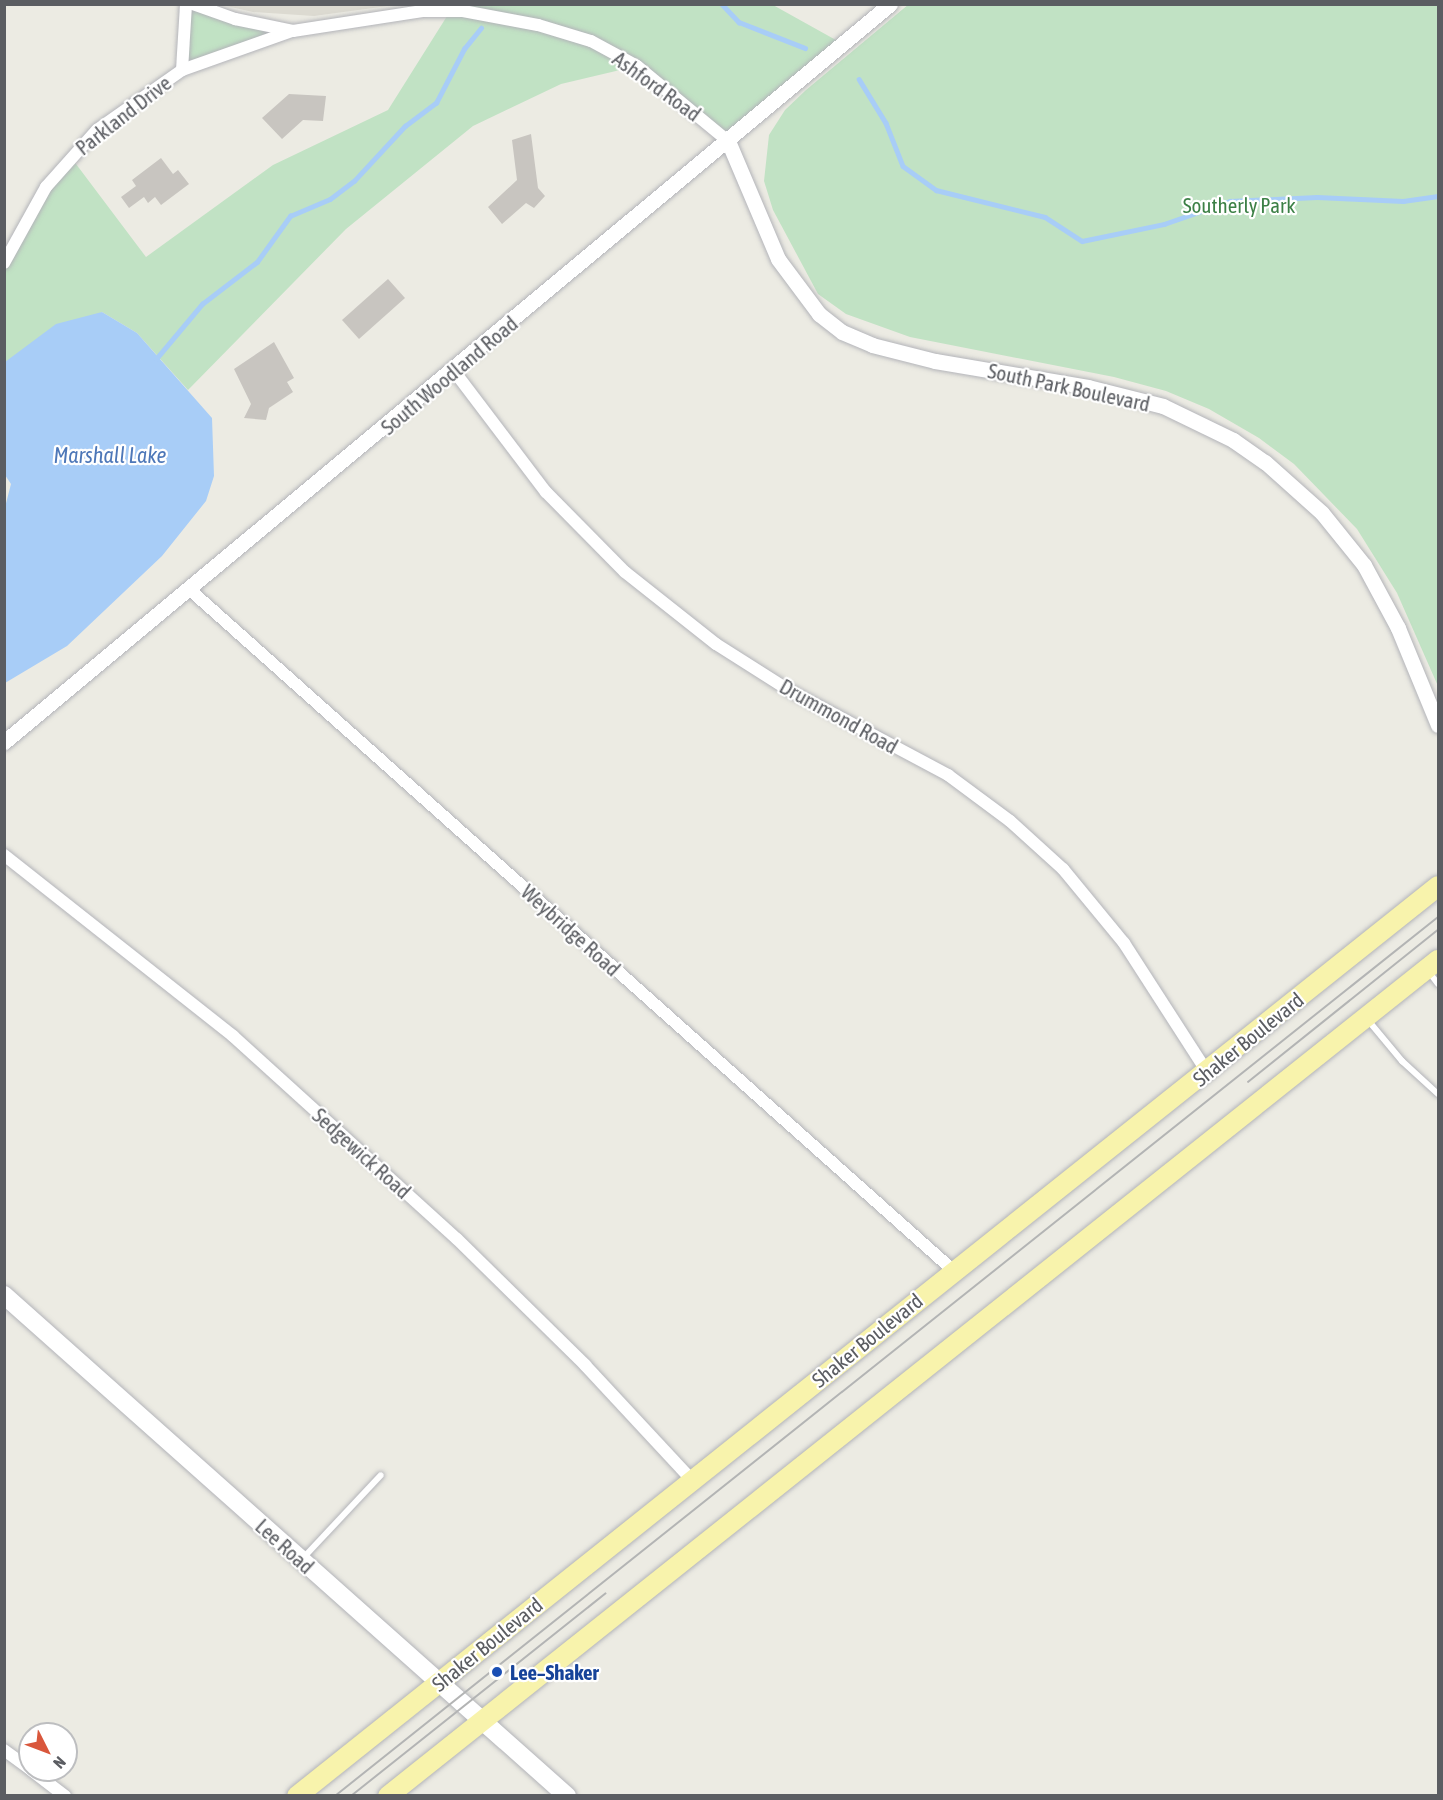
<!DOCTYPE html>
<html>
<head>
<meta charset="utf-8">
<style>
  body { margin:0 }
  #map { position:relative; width:1443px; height:1800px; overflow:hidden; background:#ecebe3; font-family:"Asap Condensed",sans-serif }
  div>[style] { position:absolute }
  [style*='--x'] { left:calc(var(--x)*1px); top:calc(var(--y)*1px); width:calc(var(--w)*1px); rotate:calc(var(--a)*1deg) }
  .education>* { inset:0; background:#dcdad1 }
  .green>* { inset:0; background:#c1e2c4 }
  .water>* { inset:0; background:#a8cdf7 }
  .stream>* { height:4.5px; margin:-2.25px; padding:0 2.25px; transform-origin:2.25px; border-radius:2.25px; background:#a8cdf7 }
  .building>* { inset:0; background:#c8c5c0 }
  .roads { filter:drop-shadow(0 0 2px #b3b4b9) drop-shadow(0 0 2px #b3b4b9) }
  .service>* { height:6px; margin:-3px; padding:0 3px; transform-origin:3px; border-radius:3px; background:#fff }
  .minor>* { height:12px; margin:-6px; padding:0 6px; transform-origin:6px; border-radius:6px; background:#fff }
  .tertiary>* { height:15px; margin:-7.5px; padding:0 7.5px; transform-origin:7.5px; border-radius:7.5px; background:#fff }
  .secondary>* { height:18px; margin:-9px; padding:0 9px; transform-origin:9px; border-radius:9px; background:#fff }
  .primary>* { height:20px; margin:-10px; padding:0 10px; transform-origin:10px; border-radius:10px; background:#f8f3ac }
  .tram>* { height:1.5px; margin:-0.75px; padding:0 0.75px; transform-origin:0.75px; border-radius:0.75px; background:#b3b4b4 }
  .dots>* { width:16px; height:16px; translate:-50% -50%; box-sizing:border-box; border:3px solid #fff; border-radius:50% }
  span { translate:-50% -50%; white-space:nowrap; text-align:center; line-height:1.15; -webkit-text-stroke:4.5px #fff; paint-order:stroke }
  .street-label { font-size:21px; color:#5b5d62 }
  .park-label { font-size:21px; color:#3c8046 }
  .transit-label { font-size:21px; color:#164399; font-weight:700 }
  .left { translate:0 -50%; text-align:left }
  .water-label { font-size:22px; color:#4d77b8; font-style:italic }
  .frame { position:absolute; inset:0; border:6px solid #5b5d62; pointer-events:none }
  .north { position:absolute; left:18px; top:1722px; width:60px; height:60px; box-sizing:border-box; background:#fff; border:2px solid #bdbec0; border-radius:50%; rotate:132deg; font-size:16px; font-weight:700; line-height:24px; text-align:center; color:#5b5d62 }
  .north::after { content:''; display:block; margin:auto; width:21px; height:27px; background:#d9573c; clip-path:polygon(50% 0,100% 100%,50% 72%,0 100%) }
</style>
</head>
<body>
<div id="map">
  <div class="education">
    <i style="clip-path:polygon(222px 5px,395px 5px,314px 16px,253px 12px)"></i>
  </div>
  <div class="green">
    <i style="clip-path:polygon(909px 4px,1438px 5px,1438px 686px,1397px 593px,1357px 529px,1294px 464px,1259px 438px,1209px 409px,1166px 391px,1114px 377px,910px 337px,846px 314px,818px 294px,773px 210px,764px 181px,769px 135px,785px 110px,806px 90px)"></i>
    <i style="clip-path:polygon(186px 5px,293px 31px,182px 70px)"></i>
    <i style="clip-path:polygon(454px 5px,773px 5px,843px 44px,728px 141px,637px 66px,561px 84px,473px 126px,346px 229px,188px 390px,137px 333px,102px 312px,5px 362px,5px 263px,70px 156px,146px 257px,273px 165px,388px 110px)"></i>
  </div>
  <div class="water">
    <i style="clip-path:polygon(102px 312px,137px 333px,212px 418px,214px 476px,206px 501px,162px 556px,67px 646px,5px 683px,4px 511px,11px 484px,5px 475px,5px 362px,56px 324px)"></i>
  </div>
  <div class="stream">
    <i style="--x:722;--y:4;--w:25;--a:47"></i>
    <i style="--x:739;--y:22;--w:71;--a:21.5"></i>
    <i style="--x:859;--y:79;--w:52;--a:58.5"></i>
    <i style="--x:886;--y:123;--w:46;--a:68.4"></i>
    <i style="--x:903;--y:166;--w:41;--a:36"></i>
    <i style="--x:936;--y:190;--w:112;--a:13.9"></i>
    <i style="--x:1045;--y:217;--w:44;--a:33"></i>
    <i style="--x:1082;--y:241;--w:84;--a:-11.7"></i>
    <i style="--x:1164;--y:224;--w:70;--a:-19.2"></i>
    <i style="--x:1230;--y:201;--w:87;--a:-2.6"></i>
    <i style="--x:1317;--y:197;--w:86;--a:2.7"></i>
    <i style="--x:1403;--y:201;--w:35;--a:-8"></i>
    <i style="--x:156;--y:359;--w:72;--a:-50.1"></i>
    <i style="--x:202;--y:304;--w:69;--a:-37.4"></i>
    <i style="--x:257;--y:262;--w:57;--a:-54.3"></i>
    <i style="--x:290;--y:216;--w:43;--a:-23"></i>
    <i style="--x:330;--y:199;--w:30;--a:-37"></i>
    <i style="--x:354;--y:181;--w:75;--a:-47.2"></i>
    <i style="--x:405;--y:126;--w:39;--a:-37"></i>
    <i style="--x:436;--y:103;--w:61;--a:-62.6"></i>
    <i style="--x:464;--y:49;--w:27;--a:-51"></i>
  </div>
  <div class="building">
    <i style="clip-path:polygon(289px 94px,326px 96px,323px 121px,303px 120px,282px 139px,262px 118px)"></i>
    <i style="clip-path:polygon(531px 134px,538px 188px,545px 196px,534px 208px,526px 203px,502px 224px,488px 207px,517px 180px,512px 140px)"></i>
    <i style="clip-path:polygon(161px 158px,173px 174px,178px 170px,189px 184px,161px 205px,155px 197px,148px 203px,144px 197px,129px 208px,121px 197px,136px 186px,132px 180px)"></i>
    <i style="clip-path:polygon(388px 279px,405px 298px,359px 339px,342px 320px)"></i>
    <i style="clip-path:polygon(274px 342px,294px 378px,287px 382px,293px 392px,269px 408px,266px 420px,244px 418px,251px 404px,234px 369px)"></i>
  </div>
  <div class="roads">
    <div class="service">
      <i style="--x:1429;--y:972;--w:15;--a:53"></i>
      <i style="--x:1367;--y:1019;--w:55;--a:50.2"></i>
      <i style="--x:1402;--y:1061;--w:49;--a:42.5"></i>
      <i style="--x:304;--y:1557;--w:112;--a:-46.8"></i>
    </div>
    <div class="minor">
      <i style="--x:193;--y:4;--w:45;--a:19.7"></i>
      <i style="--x:235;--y:19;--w:59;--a:11.7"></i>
      <i style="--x:293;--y:31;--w:131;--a:-8.8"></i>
      <i style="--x:422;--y:11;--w:41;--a:0"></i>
      <i style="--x:463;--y:11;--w:76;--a:10.6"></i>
      <i style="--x:538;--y:25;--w:55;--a:16.8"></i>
      <i style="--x:591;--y:41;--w:52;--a:28.5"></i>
      <i style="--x:637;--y:66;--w:118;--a:39.5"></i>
      <i style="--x:182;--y:70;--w:66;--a:-86.5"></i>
      <i style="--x:4;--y:263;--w:87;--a:-61.1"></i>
      <i style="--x:46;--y:187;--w:76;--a:-48.2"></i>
      <i style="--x:97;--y:130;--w:104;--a:-35.2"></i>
      <i style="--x:182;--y:70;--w:117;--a:-19.5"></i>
      <i style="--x:454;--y:371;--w:152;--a:52.8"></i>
      <i style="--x:546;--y:492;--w:112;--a:45.4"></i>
      <i style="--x:625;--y:572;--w:116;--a:38.4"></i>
      <i style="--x:716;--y:644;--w:84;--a:32.4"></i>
      <i style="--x:787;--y:689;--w:183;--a:28.1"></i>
      <i style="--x:948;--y:775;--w:77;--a:36.6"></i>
      <i style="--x:1010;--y:821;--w:72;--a:42.2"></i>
      <i style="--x:1063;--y:869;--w:96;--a:50.5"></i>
      <i style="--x:1124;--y:943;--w:153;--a:57.2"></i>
      <i style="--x:189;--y:589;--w:1025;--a:41.72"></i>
      <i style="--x:4;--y:855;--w:292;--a:38.3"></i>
      <i style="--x:233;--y:1036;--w:302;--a:42.2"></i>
      <i style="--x:457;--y:1239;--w:180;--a:44.5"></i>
      <i style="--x:585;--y:1365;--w:157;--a:47.1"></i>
      <i style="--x:4;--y:1750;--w:32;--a:36"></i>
      <i style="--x:31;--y:1770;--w:43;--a:37.4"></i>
    </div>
    <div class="tertiary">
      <i style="--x:728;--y:141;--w:128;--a:67"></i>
      <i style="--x:778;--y:259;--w:69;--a:53.3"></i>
      <i style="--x:819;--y:314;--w:29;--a:38"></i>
      <i style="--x:842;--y:332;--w:33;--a:23"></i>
      <i style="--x:872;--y:345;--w:65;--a:14.3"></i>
      <i style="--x:935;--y:361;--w:155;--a:9.6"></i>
      <i style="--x:1088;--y:387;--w:77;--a:14.2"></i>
      <i style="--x:1163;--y:406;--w:78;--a:25.9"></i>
      <i style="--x:1233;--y:440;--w:39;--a:35"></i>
      <i style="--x:1265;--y:462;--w:76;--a:41.8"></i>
      <i style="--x:1322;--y:513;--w:67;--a:51.1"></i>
      <i style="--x:1364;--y:565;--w:72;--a:61.6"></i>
      <i style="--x:1398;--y:628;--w:105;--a:67.6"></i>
      <i style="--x:4;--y:742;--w:1153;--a:-39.79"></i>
    </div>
    <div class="secondary">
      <i style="--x:4;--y:1295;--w:754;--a:41.67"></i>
    </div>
    <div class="primary">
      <i style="--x:297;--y:1796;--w:1459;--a:-38.57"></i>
      <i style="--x:388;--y:1796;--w:1342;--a:-38.53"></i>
    </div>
  </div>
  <div class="tram">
    <i style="--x:1248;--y:1082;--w:243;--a:-38.7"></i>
    <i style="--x:335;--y:1796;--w:1410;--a:-38.55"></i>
    <i style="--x:351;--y:1796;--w:325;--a:-38.5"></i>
  </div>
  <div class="dots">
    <i style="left:497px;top:1672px;background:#1a4fb4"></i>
  </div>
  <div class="street-label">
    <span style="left:657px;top:86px;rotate:36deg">Ashford Road</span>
    <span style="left:123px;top:115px;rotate:-38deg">Parkland Drive</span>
    <span style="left:449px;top:375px;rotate:-40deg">South Woodland Road</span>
    <span style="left:1069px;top:387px;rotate:12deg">South Park Boulevard</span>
    <span style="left:839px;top:716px;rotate:29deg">Drummond Road</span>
    <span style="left:571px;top:930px;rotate:42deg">Weybridge Road</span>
    <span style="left:1248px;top:1039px;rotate:-39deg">Shaker Boulevard</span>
    <span style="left:362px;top:1153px;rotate:42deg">Sedgewick Road</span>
    <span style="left:867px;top:1340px;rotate:-39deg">Shaker Boulevard</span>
    <span style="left:285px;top:1546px;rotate:42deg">Lee Road</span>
    <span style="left:487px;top:1644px;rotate:-39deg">Shaker Boulevard</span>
  </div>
  <div class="park-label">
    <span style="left:1239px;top:205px">Southerly Park</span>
  </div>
  <div class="transit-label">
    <span class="left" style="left:510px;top:1672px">Lee–Shaker</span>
  </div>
  <div class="water-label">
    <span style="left:110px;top:456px">Marshall Lake</span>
  </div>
  <div class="frame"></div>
  <div class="north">N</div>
</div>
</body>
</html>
